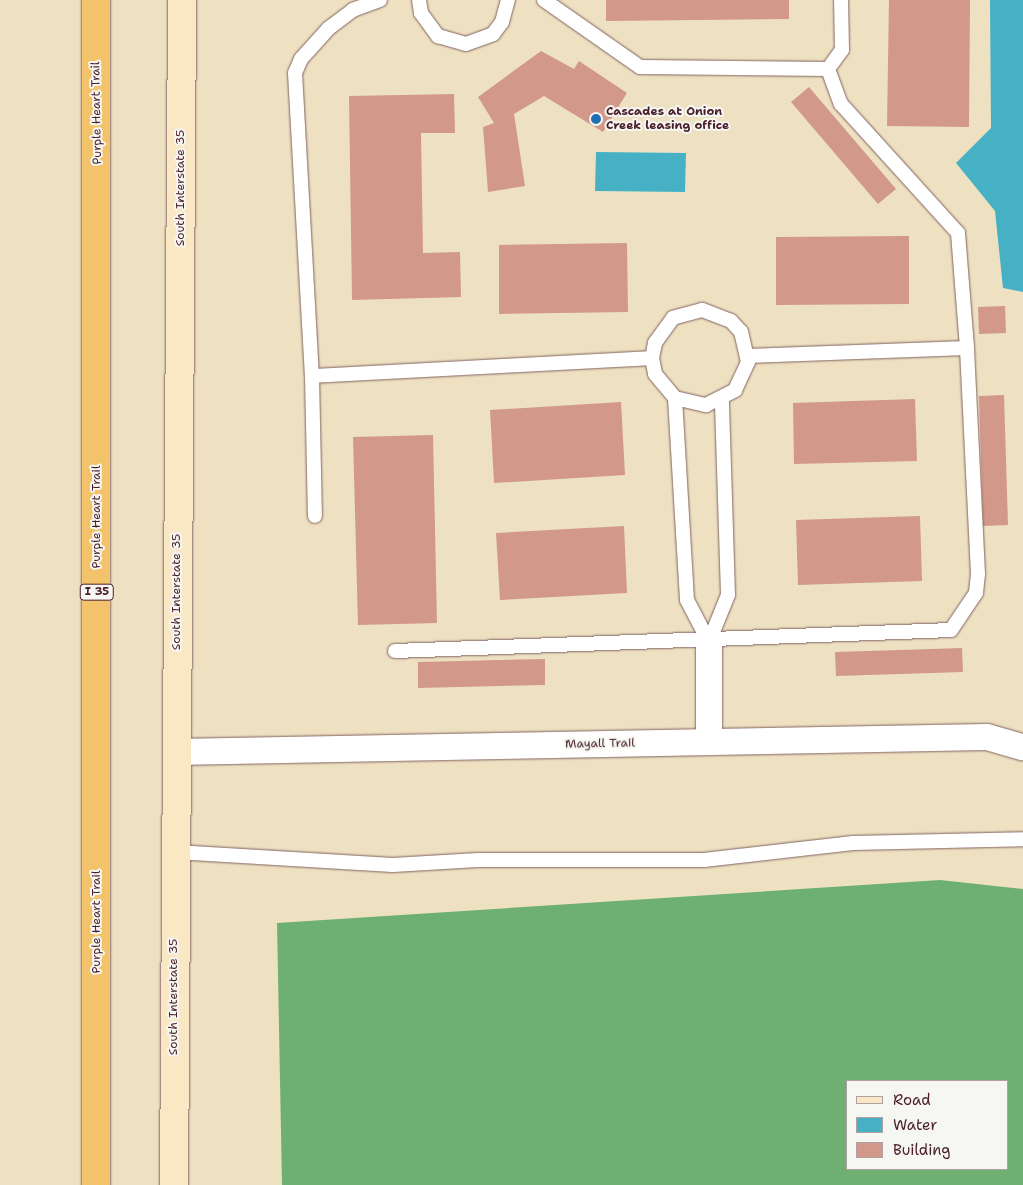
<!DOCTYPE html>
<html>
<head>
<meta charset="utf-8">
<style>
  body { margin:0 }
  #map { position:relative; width:1023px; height:1185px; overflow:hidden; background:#eee1c2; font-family:"Shantell Sans",sans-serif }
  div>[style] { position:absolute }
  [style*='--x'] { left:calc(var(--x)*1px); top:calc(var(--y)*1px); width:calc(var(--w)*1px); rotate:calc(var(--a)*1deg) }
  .forest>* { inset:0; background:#6eb072 }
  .water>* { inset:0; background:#46b1c4 }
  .building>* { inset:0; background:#d29889 }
  .roads { filter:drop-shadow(0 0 1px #836360) drop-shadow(0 0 1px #836360) }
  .service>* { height:14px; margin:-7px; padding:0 7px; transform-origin:7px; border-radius:7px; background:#fff }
  .minor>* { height:26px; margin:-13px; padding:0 13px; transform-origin:13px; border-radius:13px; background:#fff }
  .secondary>* { height:28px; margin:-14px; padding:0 14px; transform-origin:14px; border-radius:14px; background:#fae7c3 }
  .motorway>* { height:28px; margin:-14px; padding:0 14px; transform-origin:14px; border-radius:14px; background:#f2c36a }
  .dots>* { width:14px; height:14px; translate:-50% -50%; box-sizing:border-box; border:2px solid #f6f6f2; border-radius:50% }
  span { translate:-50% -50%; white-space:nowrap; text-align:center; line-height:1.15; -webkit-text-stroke:4px #f6f6f2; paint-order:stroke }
  .shield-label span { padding:1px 4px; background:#f6f6f2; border:1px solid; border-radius:4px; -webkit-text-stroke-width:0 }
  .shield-label { font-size:11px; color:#4a1f2b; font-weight:700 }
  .poi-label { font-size:12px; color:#4a1f2b; font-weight:700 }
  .left { translate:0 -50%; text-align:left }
  .street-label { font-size:12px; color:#4a1f2b }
  .legend { position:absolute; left:846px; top:1080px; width:162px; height:90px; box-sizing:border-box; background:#f6f6f2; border:1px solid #b1a0a2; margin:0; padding:6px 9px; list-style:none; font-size:15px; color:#4a1f2b }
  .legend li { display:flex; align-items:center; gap:10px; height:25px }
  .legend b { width:25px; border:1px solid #b1a0a2 }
</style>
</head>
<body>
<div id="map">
  <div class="forest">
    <i style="clip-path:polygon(evenodd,940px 880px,1023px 889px,1023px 1185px,282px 1185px,277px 923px,940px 880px,847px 1081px,1007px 1081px,1007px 1169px,847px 1169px,847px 1081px)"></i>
  </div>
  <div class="water">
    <i style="clip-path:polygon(990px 0,1023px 0,1023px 338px,1023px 292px,1003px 288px,995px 211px,956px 163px,991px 128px)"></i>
    <i style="clip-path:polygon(596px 152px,686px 153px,685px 192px,595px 191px)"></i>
  </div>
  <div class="building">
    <i style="clip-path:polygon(606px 0,789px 0,789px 19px,606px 21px)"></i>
    <i style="clip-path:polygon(889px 0,970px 0,969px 127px,887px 126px)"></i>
    <i style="clip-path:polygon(541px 51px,574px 69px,579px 61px,627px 93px,603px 132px,544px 96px,514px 114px,525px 186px,488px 192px,483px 127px,494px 123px,478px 97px)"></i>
    <i style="clip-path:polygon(809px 87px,896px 189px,878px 204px,791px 102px)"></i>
    <i style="clip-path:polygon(454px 94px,455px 133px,421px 133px,423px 253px,460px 252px,461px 297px,352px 300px,349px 96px)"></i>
    <i style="clip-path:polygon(909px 236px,909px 304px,776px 305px,776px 237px)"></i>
    <i style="clip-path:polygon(627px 243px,628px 312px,499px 314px,499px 245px)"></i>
    <i style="clip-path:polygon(1005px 306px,1006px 333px,979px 334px,978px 307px)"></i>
    <i style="clip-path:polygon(1004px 395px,1008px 525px,983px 526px,979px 396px)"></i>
    <i style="clip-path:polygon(915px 399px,917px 461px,794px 464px,793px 403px)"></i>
    <i style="clip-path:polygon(621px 402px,625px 475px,494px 483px,490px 410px)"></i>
    <i style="clip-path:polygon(433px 435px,437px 623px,358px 625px,353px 437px)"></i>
    <i style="clip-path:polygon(920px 516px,922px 581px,798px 585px,796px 520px)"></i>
    <i style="clip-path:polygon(624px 526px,627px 593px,500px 600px,496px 533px)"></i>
    <i style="clip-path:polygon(962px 648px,963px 672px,836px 676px,835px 652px)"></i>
    <i style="clip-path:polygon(545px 659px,545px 685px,418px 688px,418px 662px)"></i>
  </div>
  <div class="roads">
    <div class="service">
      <i style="--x:380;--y:0;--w:29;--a:160"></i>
      <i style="--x:353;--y:10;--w:31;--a:143"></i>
      <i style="--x:328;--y:29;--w:40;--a:132"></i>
      <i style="--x:301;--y:59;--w:15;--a:113"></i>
      <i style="--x:295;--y:73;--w:303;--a:86.8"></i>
      <i style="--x:312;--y:376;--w:340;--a:-3"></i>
      <i style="--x:419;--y:0;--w:13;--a:81"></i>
      <i style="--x:421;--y:13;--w:29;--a:54"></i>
      <i style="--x:438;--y:36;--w:29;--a:16"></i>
      <i style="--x:466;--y:44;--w:29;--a:-20"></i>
      <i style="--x:493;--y:34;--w:15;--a:-53"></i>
      <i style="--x:502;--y:22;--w:23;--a:-75"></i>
      <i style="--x:544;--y:0;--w:117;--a:34.9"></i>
      <i style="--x:640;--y:67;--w:188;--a:0.6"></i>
      <i style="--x:828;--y:69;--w:37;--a:70"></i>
      <i style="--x:841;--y:104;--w:174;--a:47.8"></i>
      <i style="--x:958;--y:233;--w:115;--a:85.5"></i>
      <i style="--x:967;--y:348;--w:220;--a:177.9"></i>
      <i style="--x:828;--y:69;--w:24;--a:-54"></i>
      <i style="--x:842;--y:50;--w:50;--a:-91.1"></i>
      <i style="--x:312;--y:376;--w:140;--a:88.8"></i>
      <i style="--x:675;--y:398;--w:32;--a:13"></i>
      <i style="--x:706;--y:405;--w:33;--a:-27"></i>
      <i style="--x:735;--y:390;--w:31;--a:-65"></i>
      <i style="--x:748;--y:362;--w:31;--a:-103"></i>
      <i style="--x:741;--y:332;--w:15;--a:-132"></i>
      <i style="--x:731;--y:321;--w:31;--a:-159"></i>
      <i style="--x:702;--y:310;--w:30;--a:165"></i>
      <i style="--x:673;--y:318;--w:31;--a:126"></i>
      <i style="--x:655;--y:343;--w:15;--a:101"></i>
      <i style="--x:652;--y:358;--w:16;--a:79"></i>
      <i style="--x:655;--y:374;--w:31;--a:50"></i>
      <i style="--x:675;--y:398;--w:202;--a:86.6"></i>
      <i style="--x:687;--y:600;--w:47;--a:62.4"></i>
      <i style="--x:709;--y:642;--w:51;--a:-68"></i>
      <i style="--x:728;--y:595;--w:195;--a:-91.8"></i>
      <i style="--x:395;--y:651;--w:556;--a:-2.16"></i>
      <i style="--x:951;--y:630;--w:45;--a:-56"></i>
      <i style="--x:976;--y:593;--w:19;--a:-84"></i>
      <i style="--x:978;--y:574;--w:226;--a:-92.8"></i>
      <i style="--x:175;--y:852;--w:218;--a:3.4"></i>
      <i style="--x:393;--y:865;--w:85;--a:-3.4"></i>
      <i style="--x:478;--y:860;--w:226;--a:0"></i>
      <i style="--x:704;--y:860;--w:150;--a:-6.5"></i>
      <i style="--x:853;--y:843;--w:170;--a:-1.3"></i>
    </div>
    <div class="minor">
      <i style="--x:709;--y:742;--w:100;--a:-90"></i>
      <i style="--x:176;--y:752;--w:811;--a:-1.06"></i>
      <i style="--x:987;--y:737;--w:37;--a:16"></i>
    </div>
    <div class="secondary">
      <i style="--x:174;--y:1185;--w:1185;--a:-89.61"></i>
    </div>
    <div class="motorway">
      <i style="--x:96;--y:1185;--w:1185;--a:-90"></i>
    </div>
  </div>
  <div class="dots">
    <i style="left:596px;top:119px;background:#1f6fb2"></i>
  </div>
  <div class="shield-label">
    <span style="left:97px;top:592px">I 35</span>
  </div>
  <div class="poi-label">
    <span class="left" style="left:606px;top:119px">Cascades at Onion<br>Creek leasing office</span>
  </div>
  <div class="street-label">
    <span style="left:97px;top:113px;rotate:-91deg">Purple Heart Trail</span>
    <span style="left:181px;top:188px;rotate:-90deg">South Interstate 35</span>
    <span style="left:97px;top:517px;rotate:-90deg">Purple Heart Trail</span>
    <span style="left:177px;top:592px;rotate:-90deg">South Interstate 35</span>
    <span style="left:600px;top:744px;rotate:-1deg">Mayall Trail</span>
    <span style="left:97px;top:922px;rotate:-90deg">Purple Heart Trail</span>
    <span style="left:174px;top:997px;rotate:-90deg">South Interstate 35</span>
  </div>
  <ul class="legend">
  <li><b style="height:6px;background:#fae7c3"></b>Road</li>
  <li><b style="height:14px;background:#46b1c4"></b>Water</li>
  <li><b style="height:14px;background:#d29889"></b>Building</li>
  </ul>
</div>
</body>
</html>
